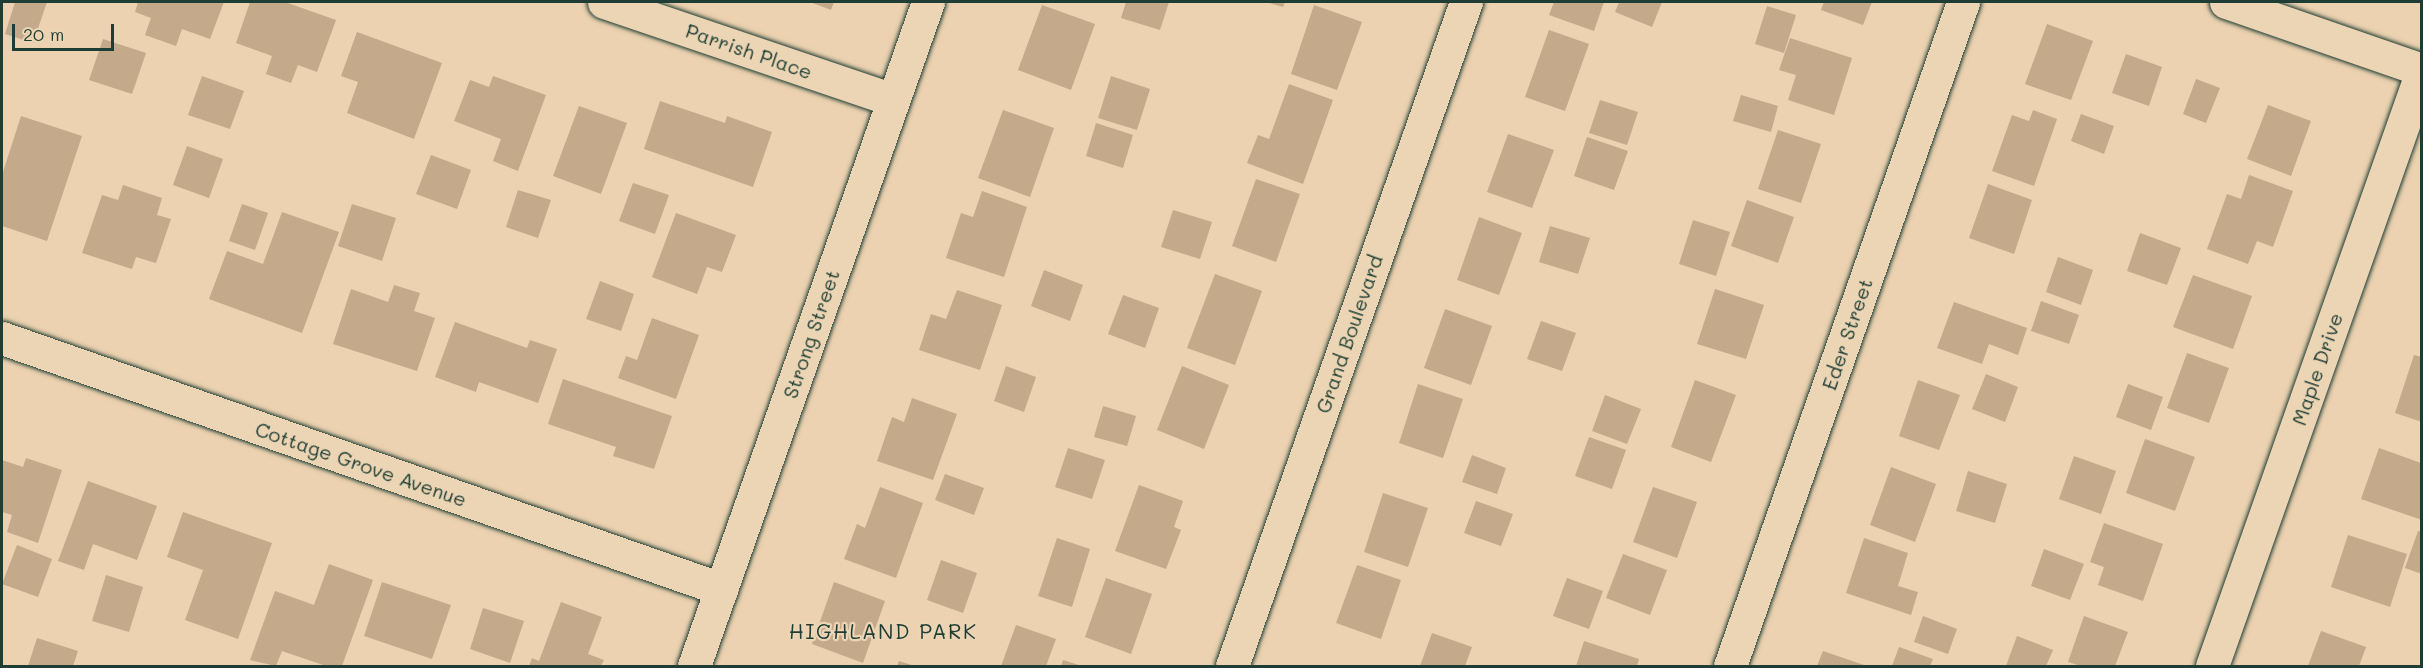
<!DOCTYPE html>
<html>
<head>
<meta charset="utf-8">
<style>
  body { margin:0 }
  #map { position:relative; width:2423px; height:668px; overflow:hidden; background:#ecd2b0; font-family:Mali,sans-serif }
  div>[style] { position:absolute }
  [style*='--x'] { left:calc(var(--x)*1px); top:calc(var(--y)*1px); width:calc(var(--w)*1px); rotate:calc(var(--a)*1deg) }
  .building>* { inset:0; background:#c4a98a }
  .roads { filter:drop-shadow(0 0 2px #1f3d34) drop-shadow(0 0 2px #1f3d34) }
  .minor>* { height:33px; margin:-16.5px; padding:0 16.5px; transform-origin:16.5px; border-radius:16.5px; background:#ebd5b4 }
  span { translate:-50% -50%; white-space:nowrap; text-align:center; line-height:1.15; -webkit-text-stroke:4.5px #ebd5b4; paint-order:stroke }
  .street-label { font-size:20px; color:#1f3d34 }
  .neighbourhood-label { font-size:21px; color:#1f3d34; letter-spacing:1.5px }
  .frame { position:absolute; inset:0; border:3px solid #1f3d34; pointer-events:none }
  .scale { position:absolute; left:12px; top:24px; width:102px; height:27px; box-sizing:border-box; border:3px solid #1f3d34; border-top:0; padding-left:8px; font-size:18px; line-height:21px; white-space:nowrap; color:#1f3d34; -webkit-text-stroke:4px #ebd5b4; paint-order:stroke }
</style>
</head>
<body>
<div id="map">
  <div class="building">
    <i style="clip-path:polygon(15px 2px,47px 2px,33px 43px,5px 34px)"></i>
    <i style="clip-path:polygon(138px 2px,224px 2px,210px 39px,182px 29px,176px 46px,145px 35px,151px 18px,135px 12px)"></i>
    <i style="clip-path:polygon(250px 2px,285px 2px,336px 20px,317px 72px,298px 65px,291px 83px,266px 74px,272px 56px,236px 43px)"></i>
    <i style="clip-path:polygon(810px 2px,834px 2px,831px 10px)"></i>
    <i style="clip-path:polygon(1126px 2px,1169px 2px,1160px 30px,1121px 18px)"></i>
    <i style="clip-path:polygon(1266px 2px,1285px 2px,1283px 7px)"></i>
    <i style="clip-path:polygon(1554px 2px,1604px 2px,1594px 31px,1549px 15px)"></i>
    <i style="clip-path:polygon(1619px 2px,1662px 2px,1652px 27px,1615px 12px)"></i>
    <i style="clip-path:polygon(1824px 2px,1872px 2px,1863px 25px,1821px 10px)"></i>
    <i style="clip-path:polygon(1042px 5px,1095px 24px,1071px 90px,1018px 70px)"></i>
    <i style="clip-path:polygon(1314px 5px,1362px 22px,1337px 90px,1291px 74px)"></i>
    <i style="clip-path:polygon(1767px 6px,1796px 15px,1784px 53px,1755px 44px)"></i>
    <i style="clip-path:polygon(2047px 24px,2093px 41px,2071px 100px,2025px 84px)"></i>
    <i style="clip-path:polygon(1549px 30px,1589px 44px,1565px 111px,1525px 97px)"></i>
    <i style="clip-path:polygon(357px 32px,442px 63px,414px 139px,347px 113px,358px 82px,341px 76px)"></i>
    <i style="clip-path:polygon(1790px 38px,1852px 58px,1834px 115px,1788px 100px,1796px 75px,1779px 70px)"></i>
    <i style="clip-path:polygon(103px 39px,146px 53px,132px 94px,89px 80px)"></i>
    <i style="clip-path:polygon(2126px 54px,2162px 67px,2149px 106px,2112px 93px)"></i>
    <i style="clip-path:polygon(202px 76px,244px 91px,230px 129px,188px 115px)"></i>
    <i style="clip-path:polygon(493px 76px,546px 95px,518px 171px,493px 161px,501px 139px,454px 121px,470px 80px,489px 87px)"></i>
    <i style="clip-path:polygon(1111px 76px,1150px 89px,1137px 130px,1098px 118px)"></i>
    <i style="clip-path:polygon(2196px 79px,2220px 88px,2206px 123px,2183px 114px)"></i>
    <i style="clip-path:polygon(1289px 84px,1333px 100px,1303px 184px,1247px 163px,1258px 135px,1269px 139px)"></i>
    <i style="clip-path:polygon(1741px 95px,1778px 106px,1771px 132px,1733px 121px)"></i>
    <i style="clip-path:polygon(1600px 100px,1638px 112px,1627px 145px,1589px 133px)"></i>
    <i style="clip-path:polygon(660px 101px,725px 123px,727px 116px,772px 132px,753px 187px,644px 149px)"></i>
    <i style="clip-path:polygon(2268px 105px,2311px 121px,2291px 176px,2247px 159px)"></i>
    <i style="clip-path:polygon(579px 106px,627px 123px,601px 194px,553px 176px)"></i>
    <i style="clip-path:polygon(1003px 110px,1054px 128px,1030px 197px,978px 178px)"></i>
    <i style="clip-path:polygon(2033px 110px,2057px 119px,2034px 186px,1992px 171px,2012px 115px,2029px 121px)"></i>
    <i style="clip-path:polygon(2081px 114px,2114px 126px,2104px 154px,2071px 141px)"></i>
    <i style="clip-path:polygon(21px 116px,82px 136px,47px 241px,2px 226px,2px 175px)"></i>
    <i style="clip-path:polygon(1096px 123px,1133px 135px,1123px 168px,1086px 156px)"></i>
    <i style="clip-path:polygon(1778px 130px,1821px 144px,1801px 203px,1758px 189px)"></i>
    <i style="clip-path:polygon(1508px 134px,1554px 150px,1532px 208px,1487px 192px)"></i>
    <i style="clip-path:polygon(1587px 137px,1628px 151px,1614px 190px,1574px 176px)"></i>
    <i style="clip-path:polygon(187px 146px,223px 159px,209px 198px,173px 185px)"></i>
    <i style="clip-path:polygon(431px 155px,471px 170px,457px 209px,416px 194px)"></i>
    <i style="clip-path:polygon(2249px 175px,2293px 191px,2273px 247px,2257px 241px,2248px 264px,2207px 249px,2227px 194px,2241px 199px)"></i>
    <i style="clip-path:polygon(1256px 179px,1300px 194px,1276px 262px,1232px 246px)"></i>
    <i style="clip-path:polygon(633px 183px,669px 195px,655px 234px,619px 221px)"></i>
    <i style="clip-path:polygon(1988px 184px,2032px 200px,2014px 254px,1969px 238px)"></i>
    <i style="clip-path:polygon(123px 185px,162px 198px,157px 215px,171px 219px,156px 263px,136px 257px,132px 269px,82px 253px,102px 195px,118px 200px)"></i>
    <i style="clip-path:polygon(518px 190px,551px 200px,538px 238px,506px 227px)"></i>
    <i style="clip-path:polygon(982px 191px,1027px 207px,1004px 277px,946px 258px,961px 213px,973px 217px)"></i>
    <i style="clip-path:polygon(1747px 200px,1794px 217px,1778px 263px,1731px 246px)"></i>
    <i style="clip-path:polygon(242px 204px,268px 213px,255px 250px,229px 241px)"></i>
    <i style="clip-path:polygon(352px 204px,396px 218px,382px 261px,338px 246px)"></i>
    <i style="clip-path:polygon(1173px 210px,1212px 222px,1200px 259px,1161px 247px)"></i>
    <i style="clip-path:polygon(282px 212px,339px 232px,302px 333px,209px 299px,227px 251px,263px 264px)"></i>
    <i style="clip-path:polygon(676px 213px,736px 235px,722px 272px,707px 267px,697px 294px,652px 277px)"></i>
    <i style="clip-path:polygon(1479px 217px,1522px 233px,1499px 295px,1457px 280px)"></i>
    <i style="clip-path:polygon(1693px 220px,1730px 232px,1716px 276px,1679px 264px)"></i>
    <i style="clip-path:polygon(1550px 226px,1590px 238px,1578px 274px,1539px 262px)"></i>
    <i style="clip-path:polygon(2140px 233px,2181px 248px,2167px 285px,2127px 271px)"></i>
    <i style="clip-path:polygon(2058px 257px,2093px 270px,2081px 305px,2046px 292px)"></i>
    <i style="clip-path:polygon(1044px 270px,1083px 285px,1070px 321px,1031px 306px)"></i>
    <i style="clip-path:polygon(1215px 274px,1262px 291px,1235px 365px,1187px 348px)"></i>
    <i style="clip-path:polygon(2193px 275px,2252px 296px,2233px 349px,2173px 327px)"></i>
    <i style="clip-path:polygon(600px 281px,634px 294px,621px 331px,586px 319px)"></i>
    <i style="clip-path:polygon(394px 285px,420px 293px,414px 311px,435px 318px,417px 371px,333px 344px,351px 289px,388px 302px)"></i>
    <i style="clip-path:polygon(1715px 289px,1764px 305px,1746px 359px,1697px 344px)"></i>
    <i style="clip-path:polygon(957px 290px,1002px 305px,980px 370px,919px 350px,931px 314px,946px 319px)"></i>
    <i style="clip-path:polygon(1123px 295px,1159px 308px,1145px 348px,1108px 334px)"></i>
    <i style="clip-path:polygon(2041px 301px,2079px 315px,2069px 344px,2031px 331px)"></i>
    <i style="clip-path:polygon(1954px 302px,2027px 328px,2018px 355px,1989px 344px,1982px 364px,1937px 348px)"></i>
    <i style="clip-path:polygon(1445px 309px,1492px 326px,1471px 385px,1424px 368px)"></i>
    <i style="clip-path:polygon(652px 318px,699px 335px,676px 399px,618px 378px,626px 356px,637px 360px)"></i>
    <i style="clip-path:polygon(1541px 321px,1576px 333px,1562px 371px,1527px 359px)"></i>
    <i style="clip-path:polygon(455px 322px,527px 348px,530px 340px,557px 349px,538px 403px,479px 382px,476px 392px,435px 377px)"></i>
    <i style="clip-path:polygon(2187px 353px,2229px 368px,2209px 423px,2167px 408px)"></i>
    <i style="clip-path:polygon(2414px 355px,2422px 357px,2422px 422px,2395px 413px)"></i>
    <i style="clip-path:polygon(1006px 366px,1036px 377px,1024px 412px,994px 401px)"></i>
    <i style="clip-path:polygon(1182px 366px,1229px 385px,1204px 449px,1157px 430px)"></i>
    <i style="clip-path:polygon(1986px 374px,2018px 387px,2005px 422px,1972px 409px)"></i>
    <i style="clip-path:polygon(563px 379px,672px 416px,654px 469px,613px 456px,616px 447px,548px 424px)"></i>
    <i style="clip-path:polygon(1695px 380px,1736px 395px,1711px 462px,1671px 447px)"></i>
    <i style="clip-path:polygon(1918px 380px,1960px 395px,1939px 450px,1899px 436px)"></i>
    <i style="clip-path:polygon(1418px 384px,1463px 399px,1443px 458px,1399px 443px)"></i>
    <i style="clip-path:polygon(2128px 384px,2163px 397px,2151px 430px,2116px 417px)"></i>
    <i style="clip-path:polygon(1605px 395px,1641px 409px,1627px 444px,1592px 431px)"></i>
    <i style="clip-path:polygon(912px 398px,957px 414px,933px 480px,877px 461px,892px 417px,904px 422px)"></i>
    <i style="clip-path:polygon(1103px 406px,1136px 416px,1127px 446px,1094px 437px)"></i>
    <i style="clip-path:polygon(1589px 437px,1626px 450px,1612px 489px,1575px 476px)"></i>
    <i style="clip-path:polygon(2145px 439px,2195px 457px,2175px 511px,2126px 493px)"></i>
    <i style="clip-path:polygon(1068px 448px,1105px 460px,1092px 499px,1055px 487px)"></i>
    <i style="clip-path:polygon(2379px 448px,2421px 463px,2422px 520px,2361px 499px)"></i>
    <i style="clip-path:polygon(1472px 455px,1506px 468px,1497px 494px,1462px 482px)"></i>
    <i style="clip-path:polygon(2074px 456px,2116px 471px,2101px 514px,2059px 499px)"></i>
    <i style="clip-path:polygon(26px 458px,62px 470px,38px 543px,7px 532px,12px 515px,2px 512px,2px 460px,23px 467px)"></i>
    <i style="clip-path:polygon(1891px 467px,1936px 484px,1915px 542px,1870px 525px)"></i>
    <i style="clip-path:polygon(1968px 471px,2007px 484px,1995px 523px,1956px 511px)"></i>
    <i style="clip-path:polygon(945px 474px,984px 488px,974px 515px,935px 500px)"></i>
    <i style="clip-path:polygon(88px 481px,157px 506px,137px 560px,93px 544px,84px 570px,58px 561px)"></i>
    <i style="clip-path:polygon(1139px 485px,1183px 501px,1174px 527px,1181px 530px,1166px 569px,1115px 551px)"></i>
    <i style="clip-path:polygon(880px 487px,923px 503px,896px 578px,844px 559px,857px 524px,865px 528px)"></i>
    <i style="clip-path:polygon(1653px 487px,1697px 502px,1677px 558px,1633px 542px)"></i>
    <i style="clip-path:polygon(1383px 493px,1428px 508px,1408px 567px,1364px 552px)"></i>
    <i style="clip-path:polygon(1476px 501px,1513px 514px,1501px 546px,1464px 533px)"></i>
    <i style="clip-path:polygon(183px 512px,272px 543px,238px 639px,185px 620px,203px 570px,167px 557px)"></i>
    <i style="clip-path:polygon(2104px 523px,2163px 544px,2143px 601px,2098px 585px,2104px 567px,2090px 562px)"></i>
    <i style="clip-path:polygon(2418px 531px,2422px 532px,2422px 574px,2405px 568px)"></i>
    <i style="clip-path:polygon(2348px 535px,2407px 554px,2390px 607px,2331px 587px)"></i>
    <i style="clip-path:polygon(1057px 538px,1090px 549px,1072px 607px,1038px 596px)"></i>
    <i style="clip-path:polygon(1864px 538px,1908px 553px,1898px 586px,1918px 592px,1911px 615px,1846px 593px)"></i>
    <i style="clip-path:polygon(17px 545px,52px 559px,38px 597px,2px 584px)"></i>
    <i style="clip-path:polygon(2044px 549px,2084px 564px,2070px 600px,2031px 586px)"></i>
    <i style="clip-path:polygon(1623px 554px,1667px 570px,1650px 615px,1606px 598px)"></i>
    <i style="clip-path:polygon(941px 560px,977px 573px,963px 613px,927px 600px)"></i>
    <i style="clip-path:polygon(329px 564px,373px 580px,342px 666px,326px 666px,282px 651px,276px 666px,250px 660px,275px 591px,314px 605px)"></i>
    <i style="clip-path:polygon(1357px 565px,1401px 580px,1381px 639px,1336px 623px)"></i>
    <i style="clip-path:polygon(106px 575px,143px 587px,129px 632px,92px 621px)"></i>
    <i style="clip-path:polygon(1106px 578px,1152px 594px,1131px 654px,1085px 637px)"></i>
    <i style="clip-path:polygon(1567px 578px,1603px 591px,1589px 629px,1553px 616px)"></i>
    <i style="clip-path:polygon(382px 582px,451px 605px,432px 659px,364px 636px)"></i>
    <i style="clip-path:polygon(834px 582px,885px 601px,863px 663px,812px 644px)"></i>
    <i style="clip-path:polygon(561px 602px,602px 617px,588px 654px,604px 660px,601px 666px,529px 666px,532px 658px,539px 661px)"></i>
    <i style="clip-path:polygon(483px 608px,524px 621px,510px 663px,470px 649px)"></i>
    <i style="clip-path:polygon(1923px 616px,1957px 629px,1948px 654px,1914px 642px)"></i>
    <i style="clip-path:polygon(2084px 616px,2128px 632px,2115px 666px,2081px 666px,2068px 662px)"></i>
    <i style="clip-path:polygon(1016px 625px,1056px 639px,1046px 666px,1001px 666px)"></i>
    <i style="clip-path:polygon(2321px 631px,2366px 647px,2359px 666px,2308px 666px)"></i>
    <i style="clip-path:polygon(1432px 633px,1472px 647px,1465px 666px,1420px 666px)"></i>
    <i style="clip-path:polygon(2017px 636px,2053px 650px,2046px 666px,2006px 666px)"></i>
    <i style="clip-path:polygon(37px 638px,78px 651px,73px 666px,28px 666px)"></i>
    <i style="clip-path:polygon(1584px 641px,1639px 659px,1637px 666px,1576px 666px)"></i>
    <i style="clip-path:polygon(1899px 647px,1933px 659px,1930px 666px,1892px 666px)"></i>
    <i style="clip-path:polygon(1823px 651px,1867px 666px,1817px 666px)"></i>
    <i style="clip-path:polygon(1063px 660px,1082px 666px,1061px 666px)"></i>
    <i style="clip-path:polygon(899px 661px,915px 666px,897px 666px)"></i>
  </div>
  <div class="roads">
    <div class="minor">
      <i style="--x:604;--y:2;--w:305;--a:18.7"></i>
      <i style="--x:2226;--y:2;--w:207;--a:19.1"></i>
      <i style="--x:2;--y:338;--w:762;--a:19.24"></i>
      <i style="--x:694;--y:666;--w:704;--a:-70.59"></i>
      <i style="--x:1232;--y:666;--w:704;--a:-70.59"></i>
      <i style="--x:1730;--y:666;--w:704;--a:-70.66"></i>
      <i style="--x:2212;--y:666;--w:631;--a:-70.56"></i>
    </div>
  </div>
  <div class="street-label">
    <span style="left:749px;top:51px;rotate:19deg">Parrish Place</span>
    <span style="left:811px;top:334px;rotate:-71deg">Strong Street</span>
    <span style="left:1349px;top:334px;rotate:-71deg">Grand Boulevard</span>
    <span style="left:1847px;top:334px;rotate:-71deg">Eder Street</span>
    <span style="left:2317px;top:369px;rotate:-71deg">Maple Drive</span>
    <span style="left:361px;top:464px;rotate:19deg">Cottage Grove Avenue</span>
  </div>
  <div class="neighbourhood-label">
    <span style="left:883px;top:631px">HIGHLAND PARK</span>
  </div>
  <div class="frame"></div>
  <div class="scale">20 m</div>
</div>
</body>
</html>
